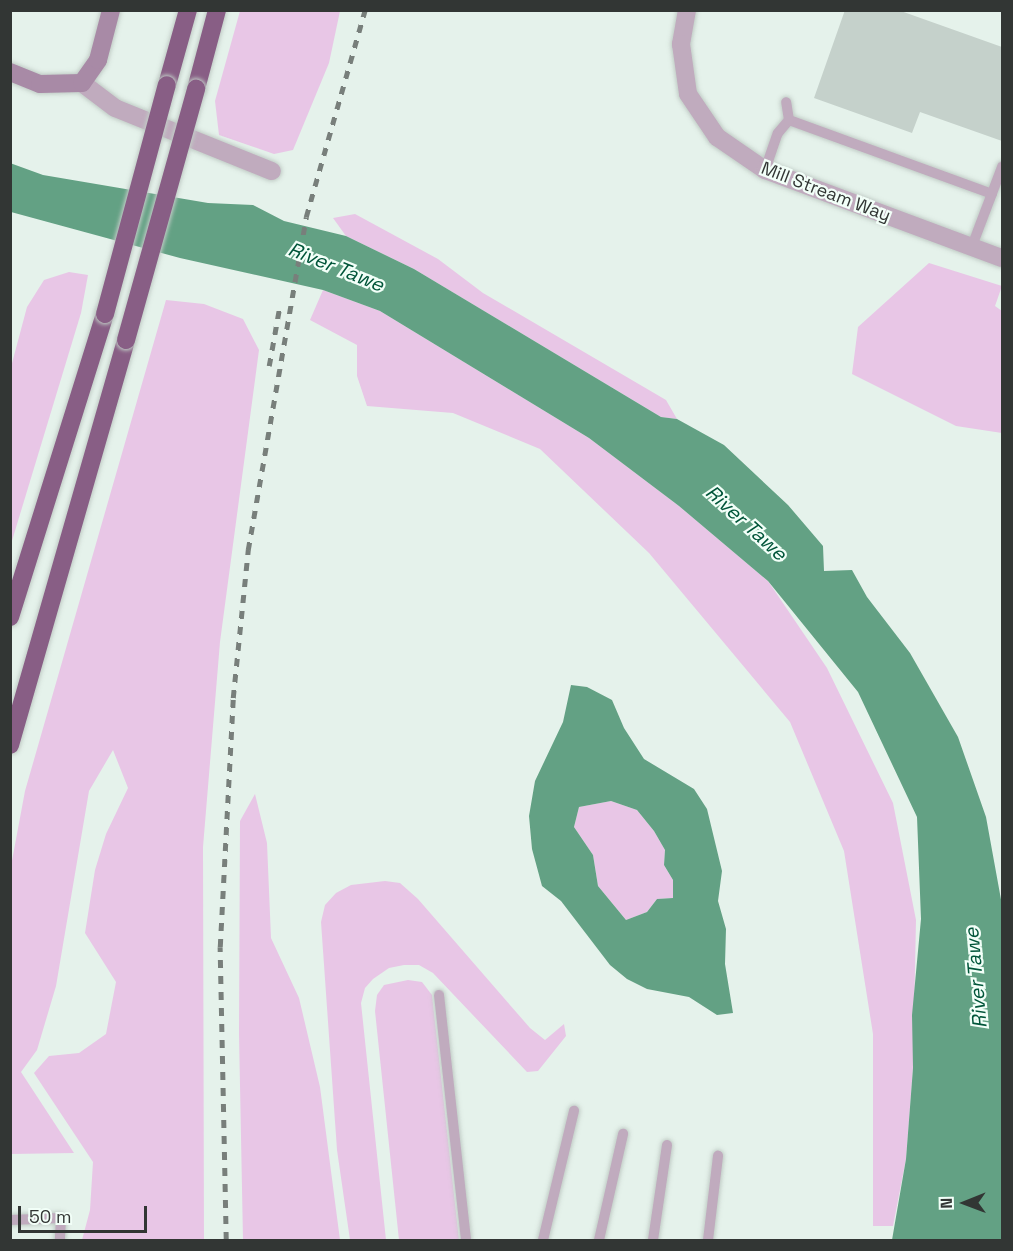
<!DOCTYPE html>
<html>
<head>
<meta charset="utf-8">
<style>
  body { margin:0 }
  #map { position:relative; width:1013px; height:1251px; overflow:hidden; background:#e5f2eb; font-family:"Space Grotesk",sans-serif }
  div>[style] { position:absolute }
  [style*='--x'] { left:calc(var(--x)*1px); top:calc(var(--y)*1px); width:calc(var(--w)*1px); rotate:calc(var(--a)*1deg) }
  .green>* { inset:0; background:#e8c6e6 }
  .water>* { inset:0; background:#63a184 }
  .building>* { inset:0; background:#c5d1cb }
  .roads { filter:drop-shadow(0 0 2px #c1ccc6) drop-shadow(0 0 2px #c1ccc6) }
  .lane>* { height:10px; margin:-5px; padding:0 5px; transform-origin:5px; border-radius:5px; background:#c0abbe }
  .street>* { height:18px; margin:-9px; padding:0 9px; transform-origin:9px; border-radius:9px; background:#c0abbe }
  .secondary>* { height:18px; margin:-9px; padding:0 9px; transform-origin:9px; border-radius:9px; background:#a88aa6 }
  .highway>* { height:18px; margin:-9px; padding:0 9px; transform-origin:9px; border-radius:9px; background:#885e85 }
  .rail>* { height:4.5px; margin-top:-2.25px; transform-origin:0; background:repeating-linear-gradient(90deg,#787f7b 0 8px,transparent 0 16px) }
  .bridges { filter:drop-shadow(0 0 2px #c1ccc6) drop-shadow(0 0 2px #c1ccc6) }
  .highway-bridge>* { height:18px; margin:-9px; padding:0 9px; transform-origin:9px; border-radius:9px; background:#885e85 }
  span { translate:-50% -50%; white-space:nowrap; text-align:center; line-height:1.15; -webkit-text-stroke:4.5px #f2fff8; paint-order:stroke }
  .street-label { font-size:18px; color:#323634 }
  .water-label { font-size:20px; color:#005539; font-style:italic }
  .frame { position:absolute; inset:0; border:12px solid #323634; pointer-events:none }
  .north { position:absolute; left:935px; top:1173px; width:60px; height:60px; -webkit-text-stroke:4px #f2fff8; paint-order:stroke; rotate:269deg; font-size:16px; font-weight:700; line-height:24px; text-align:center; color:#323634 }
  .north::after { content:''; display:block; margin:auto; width:21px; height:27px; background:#323634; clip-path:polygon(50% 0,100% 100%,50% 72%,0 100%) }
  .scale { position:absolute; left:18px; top:1206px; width:129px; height:27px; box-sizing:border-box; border:3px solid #323634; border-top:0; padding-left:8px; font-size:18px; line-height:21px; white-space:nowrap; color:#323634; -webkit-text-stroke:4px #f2fff8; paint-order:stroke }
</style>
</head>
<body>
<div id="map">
  <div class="green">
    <i style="clip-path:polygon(240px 11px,340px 11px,329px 63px,293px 150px,274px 154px,219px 135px,215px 101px)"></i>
    <i style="clip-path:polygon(355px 214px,438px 259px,483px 293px,666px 400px,677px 419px,661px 417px,414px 269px,346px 236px,333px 218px)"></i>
    <i style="clip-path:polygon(929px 263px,1002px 286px,995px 306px,1002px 311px,1002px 433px,956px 426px,852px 374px,858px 327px)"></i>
    <i style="clip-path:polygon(69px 272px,88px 275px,81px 313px,11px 544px,11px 367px,27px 307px,44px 280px)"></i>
    <i style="clip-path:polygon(323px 290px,380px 311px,589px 438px,679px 506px,768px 581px,827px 668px,893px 803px,916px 920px,913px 1068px,906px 1159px,893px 1226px,873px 1226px,873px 1034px,844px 851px,790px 722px,649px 553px,540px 449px,453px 413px,367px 406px,357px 376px,357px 345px,310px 320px)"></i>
    <i style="clip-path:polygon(166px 300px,204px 304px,243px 319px,259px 350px,220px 642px,203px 847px,204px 1240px,82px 1240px,90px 1210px,93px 1162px,34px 1073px,49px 1056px,79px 1053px,106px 1034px,116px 982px,85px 933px,95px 870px,106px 834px,128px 788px,113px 750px,89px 791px,56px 986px,37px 1050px,21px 1072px,74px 1153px,11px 1154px,11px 866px,25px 791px)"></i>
    <i style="clip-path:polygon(255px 794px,267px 843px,271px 938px,299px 998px,320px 1087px,340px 1240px,243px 1240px,239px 1034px,240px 821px)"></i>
    <i style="clip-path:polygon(611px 801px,637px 810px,654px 831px,665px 850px,664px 865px,673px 880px,673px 898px,657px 899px,647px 912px,626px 920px,598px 886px,593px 855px,574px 827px,579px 807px)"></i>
    <i style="clip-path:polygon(385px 881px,400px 883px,418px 899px,530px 1028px,545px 1040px,564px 1024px,566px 1036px,538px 1071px,527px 1072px,433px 973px,419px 965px,404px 965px,389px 968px,373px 979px,365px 988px,361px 1003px,386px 1240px,350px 1240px,337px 1150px,321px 922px,325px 905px,336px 893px,351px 885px)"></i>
    <i style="clip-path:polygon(408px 980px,422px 982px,432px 995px,459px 1240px,399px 1240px,375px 1011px,377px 995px,384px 985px)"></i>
  </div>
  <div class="water">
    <i style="clip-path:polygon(10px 163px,43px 175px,208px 203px,253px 205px,284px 221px,346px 236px,414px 269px,661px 417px,677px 419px,724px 445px,788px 505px,823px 546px,824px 571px,852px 570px,867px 597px,910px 653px,958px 737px,986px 817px,1002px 905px,1002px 1240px,892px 1240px,906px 1159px,913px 1068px,912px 1015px,921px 919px,917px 817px,858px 692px,768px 581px,679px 506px,589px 438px,380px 311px,323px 290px,180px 258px,11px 212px)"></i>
    <i style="clip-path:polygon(evenodd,571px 685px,587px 687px,612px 700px,624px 728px,644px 759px,694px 789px,707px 809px,722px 871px,718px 901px,726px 929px,725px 964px,733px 1013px,717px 1015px,689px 997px,647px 989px,627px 979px,610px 965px,561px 901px,542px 886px,532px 849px,529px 816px,535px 781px,563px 722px,571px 685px,611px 801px,637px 810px,654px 831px,665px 850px,664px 865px,673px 880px,673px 898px,657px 899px,647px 912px,626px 920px,598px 886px,593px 855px,574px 827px,579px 807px,611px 801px)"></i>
  </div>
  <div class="building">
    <i style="clip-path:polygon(845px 10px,898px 10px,1002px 47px,1002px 141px,920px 112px,912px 133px,814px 98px)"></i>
  </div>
  <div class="roads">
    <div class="lane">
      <i style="--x:789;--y:120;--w:216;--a:20"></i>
      <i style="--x:765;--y:170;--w:39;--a:-71"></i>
      <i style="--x:778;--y:133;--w:17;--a:-50"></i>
      <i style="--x:789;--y:120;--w:18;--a:-99"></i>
      <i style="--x:972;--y:246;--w:85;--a:-69.2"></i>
      <i style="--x:439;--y:995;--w:246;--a:83.7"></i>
      <i style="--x:10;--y:1220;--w:51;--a:-2.2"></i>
      <i style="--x:61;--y:1218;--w:22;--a:93"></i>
      <i style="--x:543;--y:1240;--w:133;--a:-76.5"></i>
      <i style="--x:599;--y:1240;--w:109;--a:-77.2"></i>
      <i style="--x:653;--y:1240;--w:96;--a:-81.6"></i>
      <i style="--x:708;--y:1240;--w:85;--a:-83.2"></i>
    </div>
    <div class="street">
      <i style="--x:687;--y:10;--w:35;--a:100"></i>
      <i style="--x:681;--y:44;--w:50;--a:82"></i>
      <i style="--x:688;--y:94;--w:52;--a:56"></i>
      <i style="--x:717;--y:137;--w:58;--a:34.5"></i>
      <i style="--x:765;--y:170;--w:253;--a:20.4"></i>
      <i style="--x:82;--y:83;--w:41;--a:37.1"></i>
      <i style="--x:115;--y:108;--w:169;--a:21.9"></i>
    </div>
    <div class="secondary">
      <i style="--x:10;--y:72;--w:32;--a:22"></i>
      <i style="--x:40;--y:84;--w:42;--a:-1.4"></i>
      <i style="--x:82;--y:83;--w:28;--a:-55"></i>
      <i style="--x:98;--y:60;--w:52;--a:-75.4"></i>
    </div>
    <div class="highway">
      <i style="--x:167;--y:85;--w:78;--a:-74.4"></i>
      <i style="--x:196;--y:89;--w:82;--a:-75.1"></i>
      <i style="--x:10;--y:617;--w:318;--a:-72.6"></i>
      <i style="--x:10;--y:745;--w:421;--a:-74"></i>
    </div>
  </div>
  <div class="rail">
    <i style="--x:269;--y:366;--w:63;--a:-79.9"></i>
    <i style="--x:226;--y:1240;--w:293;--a:-91.2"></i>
    <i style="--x:220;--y:947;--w:249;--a:-87"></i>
    <i style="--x:233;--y:698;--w:149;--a:-84.2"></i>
    <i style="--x:248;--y:550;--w:338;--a:-80.1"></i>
    <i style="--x:306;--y:217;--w:215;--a:-74.1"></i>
  </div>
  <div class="bridges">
    <div class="highway-bridge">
      <i style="--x:105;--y:314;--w:237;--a:-74.9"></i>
      <i style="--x:126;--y:340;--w:261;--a:-74.4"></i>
    </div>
  </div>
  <div class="street-label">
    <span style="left:826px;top:192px;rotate:21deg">Mill Stream Way</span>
  </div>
  <div class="water-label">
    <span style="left:336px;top:267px;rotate:22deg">River Tawe</span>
    <span style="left:746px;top:523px;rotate:42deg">River Tawe</span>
    <span style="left:976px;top:978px;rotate:-95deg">River Tawe</span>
  </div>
  <div class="frame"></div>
  <div class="north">N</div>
  <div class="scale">50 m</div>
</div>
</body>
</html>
